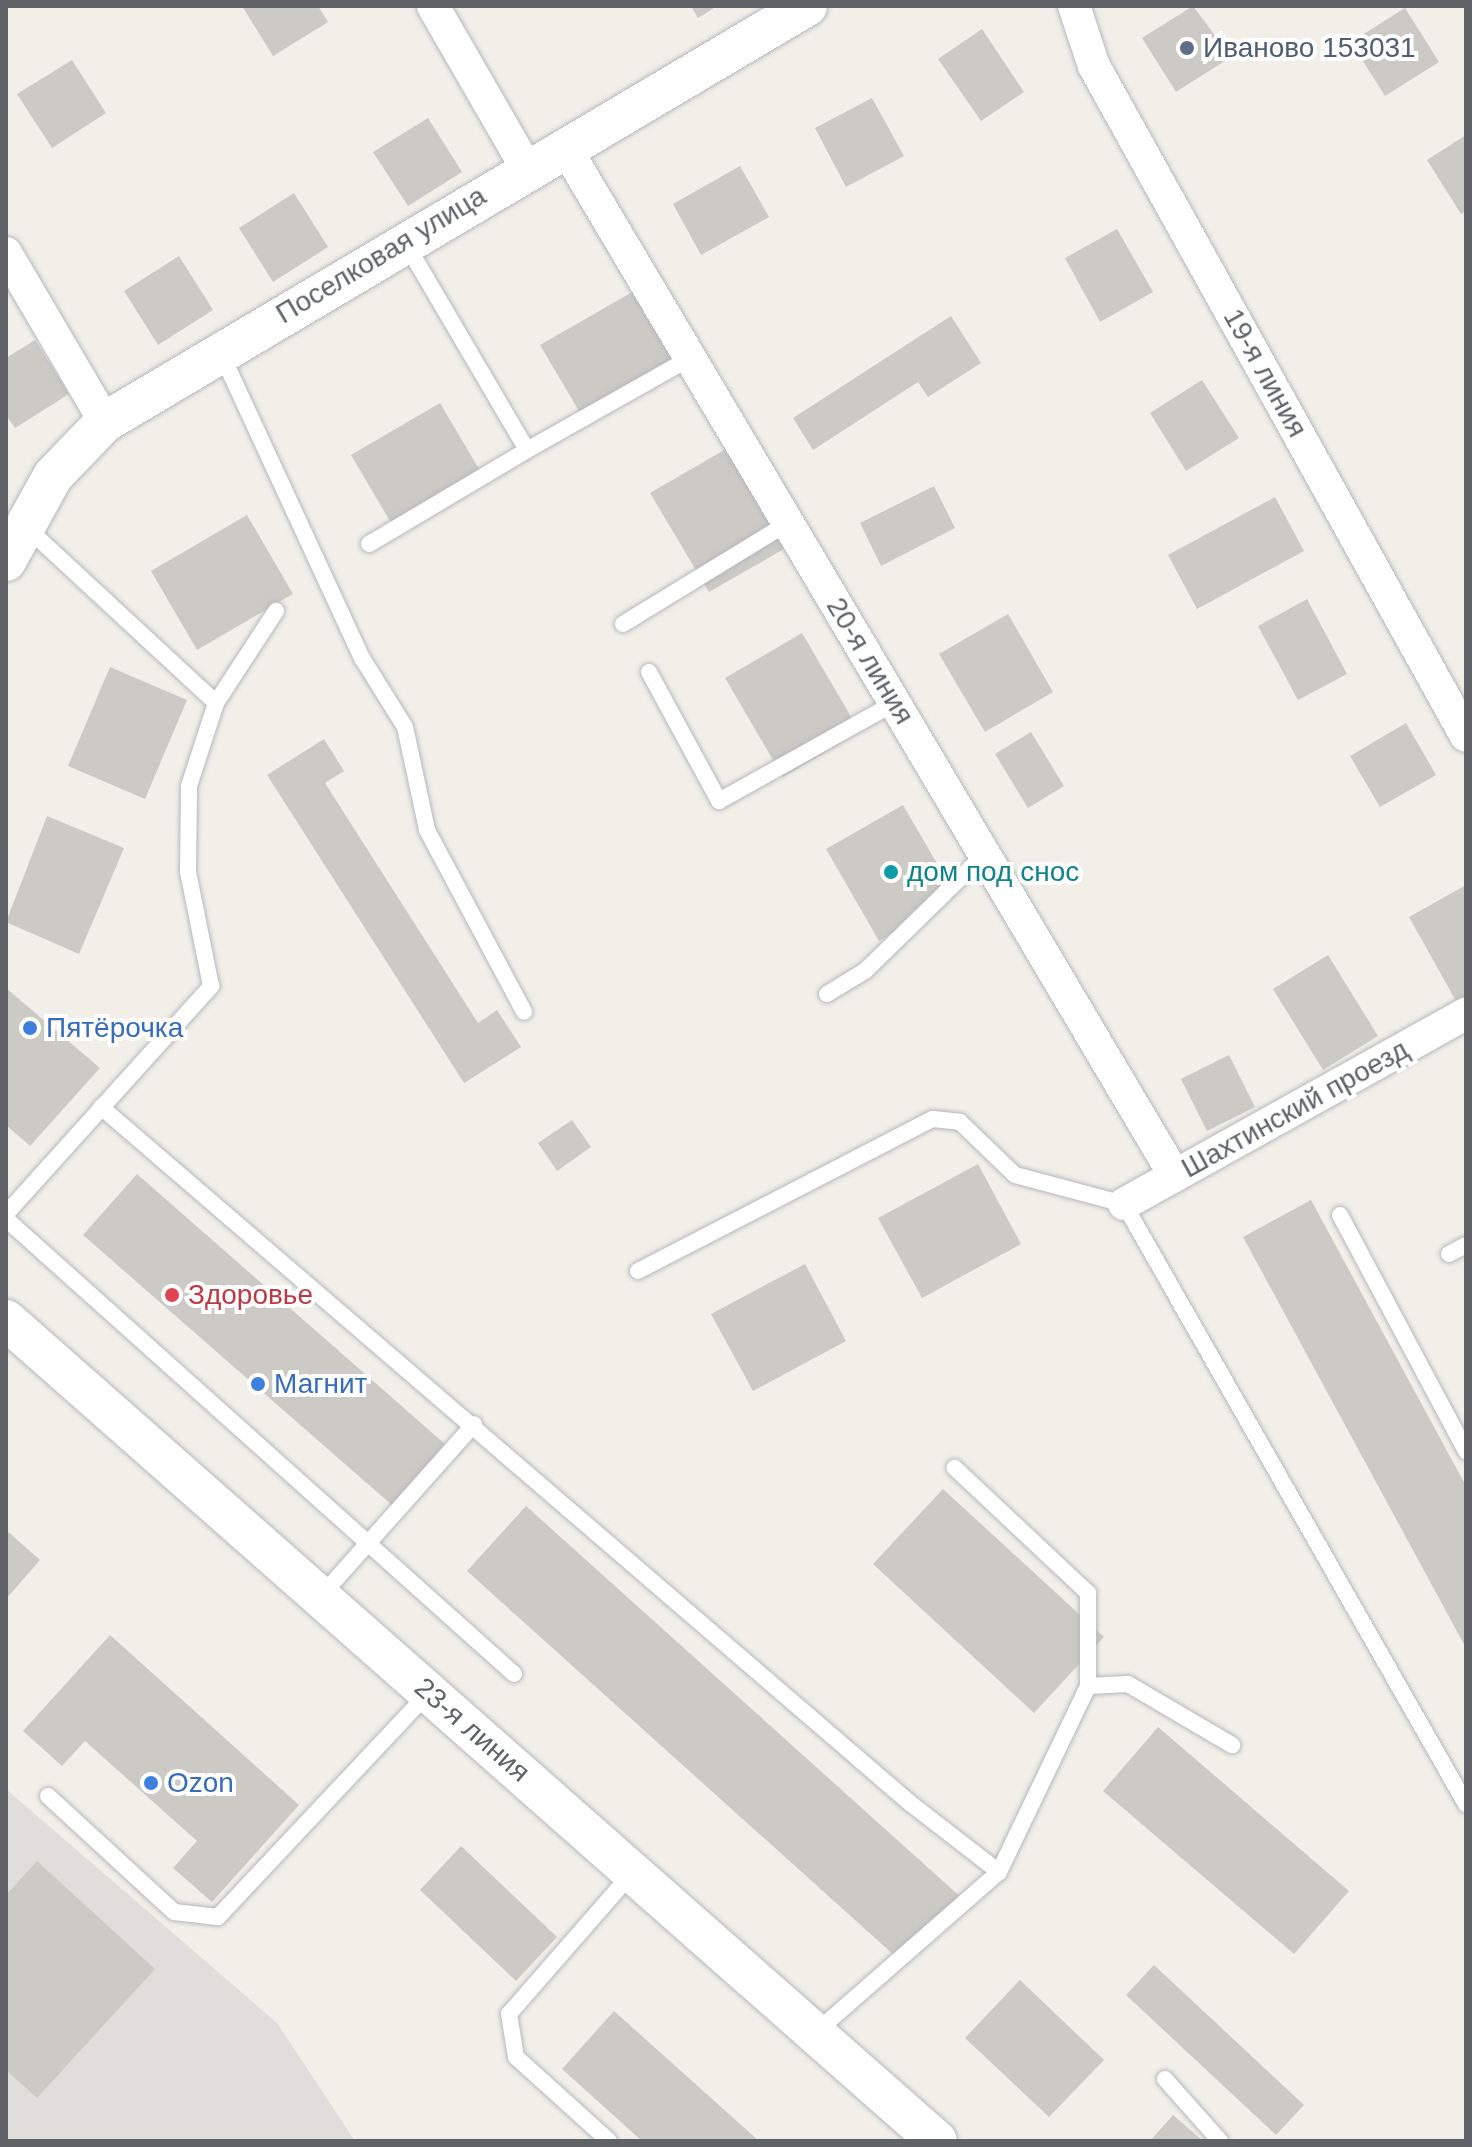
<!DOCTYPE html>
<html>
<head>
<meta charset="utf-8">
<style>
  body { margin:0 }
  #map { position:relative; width:1472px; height:2147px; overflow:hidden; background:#f1efe8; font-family:Helvetica,sans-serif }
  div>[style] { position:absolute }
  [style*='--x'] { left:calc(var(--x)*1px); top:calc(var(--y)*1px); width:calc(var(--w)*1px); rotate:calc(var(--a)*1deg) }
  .industrial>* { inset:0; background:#e0deda }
  .building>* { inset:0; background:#cccac5 }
  .roads { filter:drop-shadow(0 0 2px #b5b8bc) drop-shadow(0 0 2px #b5b8bc) }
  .service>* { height:16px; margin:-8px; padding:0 8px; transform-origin:8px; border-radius:8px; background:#fff }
  .minor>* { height:32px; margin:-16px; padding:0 16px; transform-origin:16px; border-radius:16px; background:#fff }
  .tertiary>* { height:40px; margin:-20px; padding:0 20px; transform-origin:20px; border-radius:20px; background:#fff }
  .dots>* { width:22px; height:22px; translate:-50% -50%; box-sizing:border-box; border:4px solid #fff; border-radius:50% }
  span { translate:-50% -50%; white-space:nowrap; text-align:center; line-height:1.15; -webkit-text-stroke:8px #fff; paint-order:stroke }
  .service-label { font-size:28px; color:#4e5e75 }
  .left { translate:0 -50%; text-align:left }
  .street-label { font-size:28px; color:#5f6368 }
  .culture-label { font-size:28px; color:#0d838f }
  .shop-label { font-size:28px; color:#366cbe }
  .health-label { font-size:28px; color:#be3a42 }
  .frame { position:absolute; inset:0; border:8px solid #5f6368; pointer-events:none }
</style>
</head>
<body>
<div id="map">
  <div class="industrial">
    <i style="clip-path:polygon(6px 1789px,277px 2023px,355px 2141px,6px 2141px)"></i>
  </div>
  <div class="building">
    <i style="clip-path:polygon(242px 6px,318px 6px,328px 22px,273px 56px)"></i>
    <i style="clip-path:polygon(691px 6px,717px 6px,698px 18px)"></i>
    <i style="clip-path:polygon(1193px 6px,1231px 57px,1176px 92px,1142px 38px)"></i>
    <i style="clip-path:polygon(1405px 8px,1439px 62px,1385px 96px,1351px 42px)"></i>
    <i style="clip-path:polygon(982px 29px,1024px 92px,981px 121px,938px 59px)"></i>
    <i style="clip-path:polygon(72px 60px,106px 113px,52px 148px,17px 94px)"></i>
    <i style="clip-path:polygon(872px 98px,904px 156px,846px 187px,815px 128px)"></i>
    <i style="clip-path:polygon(428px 118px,462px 172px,408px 206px,373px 152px)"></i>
    <i style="clip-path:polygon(1466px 135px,1466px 211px,1461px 214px,1427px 160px)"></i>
    <i style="clip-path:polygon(740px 166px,769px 217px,701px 255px,673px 204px)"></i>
    <i style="clip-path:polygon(294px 193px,328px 247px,273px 282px,239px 228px)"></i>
    <i style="clip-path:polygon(1117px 229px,1153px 292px,1100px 322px,1065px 258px)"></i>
    <i style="clip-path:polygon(179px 256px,213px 310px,158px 345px,124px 291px)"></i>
    <i style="clip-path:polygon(634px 291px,679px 369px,586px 423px,540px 345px)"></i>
    <i style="clip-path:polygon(951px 316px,981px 363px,928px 397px,918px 382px,813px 450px,793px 418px)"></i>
    <i style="clip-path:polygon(35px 340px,69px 394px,15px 428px,6px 415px,6px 358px)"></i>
    <i style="clip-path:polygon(1202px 380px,1239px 438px,1186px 471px,1150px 413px)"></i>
    <i style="clip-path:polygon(440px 403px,486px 481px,397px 533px,351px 455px)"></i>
    <i style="clip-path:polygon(726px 449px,784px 549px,709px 592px,650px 493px)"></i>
    <i style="clip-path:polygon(934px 486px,955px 528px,881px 566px,860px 523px)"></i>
    <i style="clip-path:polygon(1275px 497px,1304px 551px,1197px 609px,1168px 555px)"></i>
    <i style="clip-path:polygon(247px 515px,293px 594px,197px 650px,151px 571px)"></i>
    <i style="clip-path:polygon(1307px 599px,1347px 674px,1298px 700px,1258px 626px)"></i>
    <i style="clip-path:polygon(1008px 614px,1053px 692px,985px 732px,939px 654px)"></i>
    <i style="clip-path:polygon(802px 633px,860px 732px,783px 777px,725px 678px)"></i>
    <i style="clip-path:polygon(110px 667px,187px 700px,145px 799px,68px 766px)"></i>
    <i style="clip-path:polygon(1406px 723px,1436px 775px,1380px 807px,1350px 756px)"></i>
    <i style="clip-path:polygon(1031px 732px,1064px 786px,1028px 808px,995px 754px)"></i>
    <i style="clip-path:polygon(324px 739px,344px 771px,325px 783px,478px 1023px,497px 1010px,521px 1047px,464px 1083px,267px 775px)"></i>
    <i style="clip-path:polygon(903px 805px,956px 896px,879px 941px,826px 849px)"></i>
    <i style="clip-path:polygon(47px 816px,124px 848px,79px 954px,6px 922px)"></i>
    <i style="clip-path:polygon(1466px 885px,1466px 995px,1456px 1001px,1409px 917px)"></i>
    <i style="clip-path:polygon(1328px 955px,1378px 1036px,1323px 1070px,1273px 989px)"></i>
    <i style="clip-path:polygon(6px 988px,100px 1068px,30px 1146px,6px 1125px)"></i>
    <i style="clip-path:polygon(1229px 1055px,1255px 1107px,1207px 1131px,1181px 1079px)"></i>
    <i style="clip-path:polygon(572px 1120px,591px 1147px,557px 1171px,538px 1143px)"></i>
    <i style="clip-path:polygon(978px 1164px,1021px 1244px,922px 1298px,878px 1218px)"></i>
    <i style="clip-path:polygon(137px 1174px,446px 1445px,393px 1506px,83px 1235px)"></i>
    <i style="clip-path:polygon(1311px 1200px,1466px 1486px,1466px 1648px,1243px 1237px)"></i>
    <i style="clip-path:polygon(805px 1264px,846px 1341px,753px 1391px,711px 1314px)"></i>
    <i style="clip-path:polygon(943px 1489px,1104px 1637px,1034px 1713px,873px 1564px)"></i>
    <i style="clip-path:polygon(526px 1506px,964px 1900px,905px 1965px,467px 1571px)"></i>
    <i style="clip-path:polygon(6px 1530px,40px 1560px,6px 1599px)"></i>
    <i style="clip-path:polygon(110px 1635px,299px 1805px,212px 1902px,173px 1868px,197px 1841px,85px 1741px,62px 1766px,23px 1731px)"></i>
    <i style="clip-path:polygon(1158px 1727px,1349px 1891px,1294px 1954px,1103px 1791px)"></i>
    <i style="clip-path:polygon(461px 1846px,557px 1937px,516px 1981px,420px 1890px)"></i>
    <i style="clip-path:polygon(37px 1861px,155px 1969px,37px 2098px,6px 2070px,6px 1895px)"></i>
    <i style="clip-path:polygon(1154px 1965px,1304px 2105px,1276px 2135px,1126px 1995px)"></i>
    <i style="clip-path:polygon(1020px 1980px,1104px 2060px,1049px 2117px,965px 2038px)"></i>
    <i style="clip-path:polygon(614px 2011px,759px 2141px,642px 2141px,562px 2069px)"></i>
    <i style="clip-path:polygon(1173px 2115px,1203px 2141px,1150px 2141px)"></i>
  </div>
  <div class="roads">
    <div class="service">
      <i style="--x:221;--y:353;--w:336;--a:65.2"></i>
      <i style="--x:362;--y:658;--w:81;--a:58.1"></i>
      <i style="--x:405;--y:727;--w:105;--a:77.9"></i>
      <i style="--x:427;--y:830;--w:206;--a:61.9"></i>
      <i style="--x:527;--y:450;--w:187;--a:-29.4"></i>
      <i style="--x:26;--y:527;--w:259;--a:42.8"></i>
      <i style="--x:369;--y:544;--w:184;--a:-30.7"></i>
      <i style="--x:527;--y:450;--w:239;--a:-120.4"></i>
      <i style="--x:623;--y:624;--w:193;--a:-31.5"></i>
      <i style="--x:649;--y:672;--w:147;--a:61.5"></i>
      <i style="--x:719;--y:801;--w:201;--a:-29.2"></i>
      <i style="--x:827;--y:994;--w:44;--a:-31.2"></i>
      <i style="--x:865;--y:971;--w:166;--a:-44.3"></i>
      <i style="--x:101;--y:1107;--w:1067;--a:40.71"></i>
      <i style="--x:910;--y:1803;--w:113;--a:37.8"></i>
      <i style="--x:6;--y:1214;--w:307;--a:-48"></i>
      <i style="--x:211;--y:986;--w:116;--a:-101.4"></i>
      <i style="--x:188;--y:872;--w:86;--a:-89.3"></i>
      <i style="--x:189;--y:786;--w:87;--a:-72"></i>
      <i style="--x:216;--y:703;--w:110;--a:-56.9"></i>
      <i style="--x:1340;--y:1215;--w:268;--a:61.9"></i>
      <i style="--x:6;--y:1219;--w:682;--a:41.85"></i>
      <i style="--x:1449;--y:1254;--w:19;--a:-28"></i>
      <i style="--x:638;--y:1271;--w:332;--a:-27.3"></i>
      <i style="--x:933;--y:1119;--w:27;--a:6"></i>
      <i style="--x:960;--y:1122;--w:76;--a:43.9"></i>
      <i style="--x:1015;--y:1175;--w:113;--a:14.9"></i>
      <i style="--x:1124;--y:1204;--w:691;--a:60.32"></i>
      <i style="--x:321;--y:1596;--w:230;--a:-48.3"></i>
      <i style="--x:1088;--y:1686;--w:40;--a:-2.9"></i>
      <i style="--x:1128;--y:1684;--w:121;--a:30.4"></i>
      <i style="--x:48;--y:1796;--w:171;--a:42.6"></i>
      <i style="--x:174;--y:1912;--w:44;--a:6.5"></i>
      <i style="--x:218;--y:1917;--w:307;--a:-46.8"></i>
      <i style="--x:815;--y:2033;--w:244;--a:-41.2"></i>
      <i style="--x:999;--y:1872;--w:206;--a:-64.4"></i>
      <i style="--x:1088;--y:1686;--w:93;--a:-90"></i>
      <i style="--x:1088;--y:1593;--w:183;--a:-136.8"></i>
      <i style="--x:1165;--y:2079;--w:83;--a:48.4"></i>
      <i style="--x:609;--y:2141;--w:125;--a:-137.9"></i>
      <i style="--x:516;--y:2057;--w:44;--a:-99.2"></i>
      <i style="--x:509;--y:2014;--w:189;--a:-48.9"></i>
    </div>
    <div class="minor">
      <i style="--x:433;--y:6;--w:188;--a:60"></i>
      <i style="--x:1074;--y:6;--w:63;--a:71.6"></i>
      <i style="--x:1094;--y:66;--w:766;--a:60.96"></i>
      <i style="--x:565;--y:147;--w:1196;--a:59.34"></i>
      <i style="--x:6;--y:253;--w:196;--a:59.6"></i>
      <i style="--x:1124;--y:1204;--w:391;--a:-29.1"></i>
    </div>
    <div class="tertiary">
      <i style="--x:6;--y:561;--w:97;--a:-61.1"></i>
      <i style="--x:53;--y:476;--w:75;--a:-46.1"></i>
      <i style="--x:105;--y:422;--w:816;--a:-30.65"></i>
      <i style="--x:6;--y:1320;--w:1241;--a:41.41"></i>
    </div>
  </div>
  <div class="dots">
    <i style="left:1187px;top:48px;background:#5c6f8a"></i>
    <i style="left:891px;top:872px;background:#0f9aa8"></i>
    <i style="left:30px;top:1028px;background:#3f7fe0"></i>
    <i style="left:172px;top:1295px;background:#e0444e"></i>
    <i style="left:258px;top:1384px;background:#3f7fe0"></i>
    <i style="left:151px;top:1783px;background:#3f7fe0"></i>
  </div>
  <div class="service-label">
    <span class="left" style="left:1203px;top:48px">Иваново 153031</span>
  </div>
  <div class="street-label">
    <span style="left:381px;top:255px;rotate:-31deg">Поселковая улица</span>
    <span style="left:1265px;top:373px;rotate:61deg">19-я линия</span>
    <span style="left:870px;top:661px;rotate:59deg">20-я линия</span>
    <span style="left:1295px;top:1109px;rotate:-29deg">Шахтинский проезд</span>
    <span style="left:472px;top:1730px;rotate:41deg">23-я линия</span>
  </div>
  <div class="culture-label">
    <span class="left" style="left:907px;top:872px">дом под снос</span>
  </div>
  <div class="shop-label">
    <span class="left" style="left:46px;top:1028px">Пятёрочка</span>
    <span class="left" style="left:274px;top:1384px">Магнит</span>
    <span class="left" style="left:167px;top:1783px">Ozon</span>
  </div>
  <div class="health-label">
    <span class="left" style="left:188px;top:1295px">Здоровье</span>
  </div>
  <div class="frame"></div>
</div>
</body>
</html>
